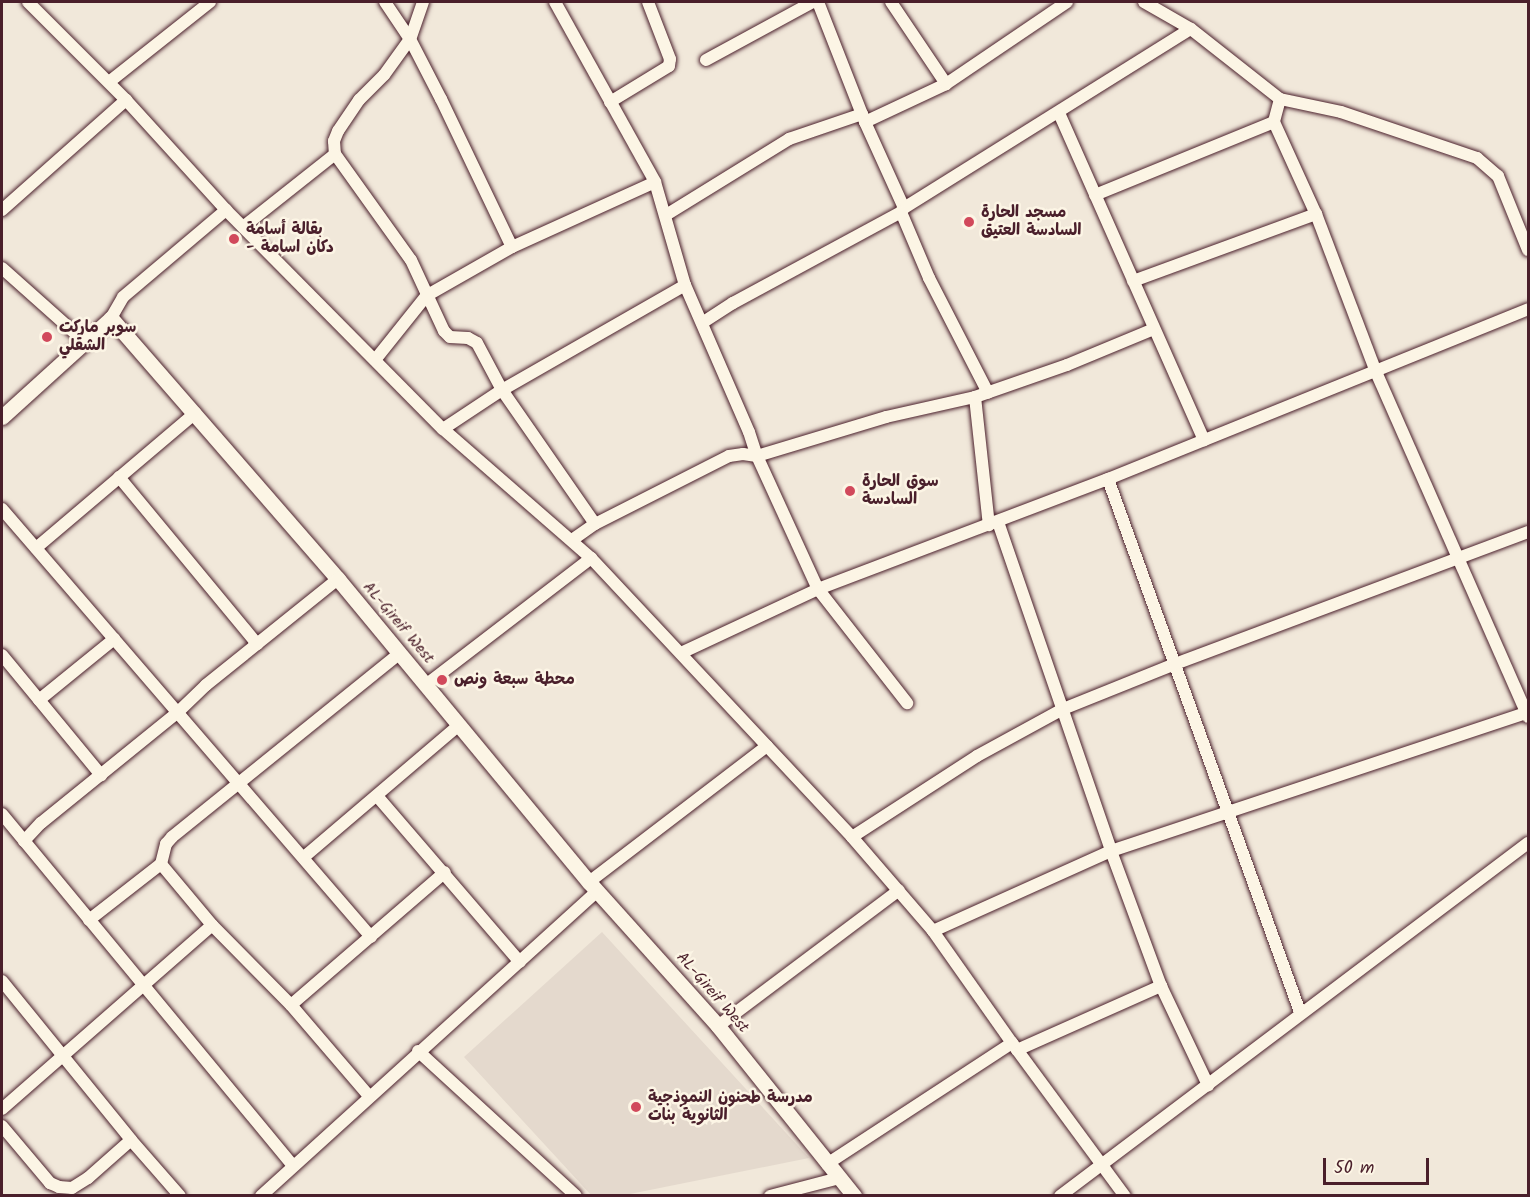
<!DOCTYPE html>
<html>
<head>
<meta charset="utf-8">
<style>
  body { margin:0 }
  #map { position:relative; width:1530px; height:1197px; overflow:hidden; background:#f1e8da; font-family:Kalam,"Playpen Sans Arabic",sans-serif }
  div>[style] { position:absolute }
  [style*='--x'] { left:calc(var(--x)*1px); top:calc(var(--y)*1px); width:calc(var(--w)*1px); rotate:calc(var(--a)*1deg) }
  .built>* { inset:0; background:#e4d9cd }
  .roads { filter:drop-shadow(0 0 2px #4a1f2b) drop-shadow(0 0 2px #4a1f2b) }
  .minor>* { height:12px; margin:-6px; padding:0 6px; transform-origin:6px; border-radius:6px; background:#fcf5e5 }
  .tertiary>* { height:15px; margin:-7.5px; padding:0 7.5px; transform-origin:7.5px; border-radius:7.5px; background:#fcf5e5 }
  .dots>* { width:16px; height:16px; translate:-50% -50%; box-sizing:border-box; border:3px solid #fcf5e5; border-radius:50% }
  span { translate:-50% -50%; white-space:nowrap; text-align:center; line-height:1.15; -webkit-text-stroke:5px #fcf5e5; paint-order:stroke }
  .poi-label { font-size:16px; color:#4a1f2b; font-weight:700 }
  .left { translate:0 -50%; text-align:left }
  .street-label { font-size:16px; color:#4a1f2b }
  .frame { position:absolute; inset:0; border:3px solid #4a1f2b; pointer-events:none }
  .scale { position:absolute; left:1323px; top:1158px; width:106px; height:27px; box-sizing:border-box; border:3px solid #4a1f2b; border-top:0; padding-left:8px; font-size:18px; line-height:21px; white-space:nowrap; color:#4a1f2b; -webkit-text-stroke:4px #fcf5e5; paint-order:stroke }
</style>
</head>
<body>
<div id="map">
  <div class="built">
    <i style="clip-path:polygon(602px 932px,809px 1158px,625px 1195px,591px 1195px,464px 1057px)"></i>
  </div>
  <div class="roads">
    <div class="minor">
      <i style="--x:28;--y:2;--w:139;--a:45"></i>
      <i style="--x:126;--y:100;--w:149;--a:47.7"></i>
      <i style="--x:226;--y:210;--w:308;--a:45.3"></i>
      <i style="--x:443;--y:429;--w:196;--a:41.1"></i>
      <i style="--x:591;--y:558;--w:382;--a:46.9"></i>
      <i style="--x:852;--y:837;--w:124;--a:49.2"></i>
      <i style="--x:933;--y:931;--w:137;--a:54.8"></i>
      <i style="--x:1012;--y:1043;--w:190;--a:53.6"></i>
      <i style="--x:385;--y:2;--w:45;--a:56"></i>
      <i style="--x:410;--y:39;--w:68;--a:62.7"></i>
      <i style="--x:441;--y:99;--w:164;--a:64.4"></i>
      <i style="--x:423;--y:2;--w:39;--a:109"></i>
      <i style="--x:410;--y:39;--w:44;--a:125.8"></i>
      <i style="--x:384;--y:75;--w:35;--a:135"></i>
      <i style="--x:359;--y:100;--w:37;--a:124"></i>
      <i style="--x:338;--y:131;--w:11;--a:112"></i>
      <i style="--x:334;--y:141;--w:13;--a:86"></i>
      <i style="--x:335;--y:154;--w:130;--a:54.4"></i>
      <i style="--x:411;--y:260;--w:78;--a:65.1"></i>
      <i style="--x:444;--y:331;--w:8;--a:45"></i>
      <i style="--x:450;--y:337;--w:18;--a:3"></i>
      <i style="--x:468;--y:338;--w:10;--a:29"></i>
      <i style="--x:477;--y:343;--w:53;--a:62"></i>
      <i style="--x:502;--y:390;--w:163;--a:55.2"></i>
      <i style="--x:555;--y:2;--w:206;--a:60.9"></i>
      <i style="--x:655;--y:182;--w:107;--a:73.8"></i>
      <i style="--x:685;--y:285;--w:160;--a:66.5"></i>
      <i style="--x:749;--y:432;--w:25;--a:72"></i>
      <i style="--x:757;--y:456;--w:146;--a:65.4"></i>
      <i style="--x:818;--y:589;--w:145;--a:52"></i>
      <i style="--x:818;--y:2;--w:120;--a:68.6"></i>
      <i style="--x:891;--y:2;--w:99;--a:56.1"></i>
      <i style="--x:1144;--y:2;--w:54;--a:29.9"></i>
      <i style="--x:1191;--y:29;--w:113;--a:38.2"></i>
      <i style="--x:1280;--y:99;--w:62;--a:12"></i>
      <i style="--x:1341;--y:112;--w:144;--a:18.7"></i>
      <i style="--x:1477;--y:158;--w:28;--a:41"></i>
      <i style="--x:1498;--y:176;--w:80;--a:67.9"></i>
      <i style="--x:706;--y:60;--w:122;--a:-28.5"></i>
      <i style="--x:109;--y:82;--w:129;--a:-38.4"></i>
      <i style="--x:1280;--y:99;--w:24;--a:105"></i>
      <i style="--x:1274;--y:122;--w:101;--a:65.5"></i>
      <i style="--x:1316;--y:214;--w:169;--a:69.2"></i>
      <i style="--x:1376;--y:372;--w:377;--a:66.2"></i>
      <i style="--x:610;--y:102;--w:69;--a:-31.4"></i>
      <i style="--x:669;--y:66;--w:7;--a:-82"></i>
      <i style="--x:670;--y:59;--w:61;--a:-111.1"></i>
      <i style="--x:1059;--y:113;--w:358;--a:66.1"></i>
      <i style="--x:865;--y:122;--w:94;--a:65.6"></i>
      <i style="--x:904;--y:208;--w:5;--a:127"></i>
      <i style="--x:901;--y:212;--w:72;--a:67"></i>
      <i style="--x:929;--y:278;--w:129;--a:62.8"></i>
      <i style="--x:1095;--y:195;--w:193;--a:-22.2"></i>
      <i style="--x:904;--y:208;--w:338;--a:-32"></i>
      <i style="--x:2;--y:210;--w:166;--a:-41.6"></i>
      <i style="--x:666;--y:215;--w:145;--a:-31.7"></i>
      <i style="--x:789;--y:139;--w:77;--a:-18.9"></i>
      <i style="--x:862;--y:114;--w:9;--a:69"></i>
      <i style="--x:865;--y:122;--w:89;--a:-25.1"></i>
      <i style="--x:946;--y:84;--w:146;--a:-34.1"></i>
      <i style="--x:243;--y:227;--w:117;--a:-38.4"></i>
      <i style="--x:2;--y:268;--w:110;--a:41.7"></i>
      <i style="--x:1133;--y:281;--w:195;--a:-20.1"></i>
      <i style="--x:111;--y:318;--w:24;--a:-60"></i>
      <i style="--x:123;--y:297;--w:135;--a:-40.2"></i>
      <i style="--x:702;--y:323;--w:37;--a:-33"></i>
      <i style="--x:733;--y:303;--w:191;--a:-28.4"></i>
      <i style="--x:375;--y:360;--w:82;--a:-51.4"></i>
      <i style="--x:426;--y:296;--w:99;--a:-29.7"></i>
      <i style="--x:512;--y:247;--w:157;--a:-24.4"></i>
      <i style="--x:975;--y:397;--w:129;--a:83.8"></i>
      <i style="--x:443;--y:429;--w:71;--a:-33.5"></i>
      <i style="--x:502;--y:390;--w:211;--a:-29.8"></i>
      <i style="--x:119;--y:477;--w:217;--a:50.4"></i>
      <i style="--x:1108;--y:479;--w:567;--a:70.19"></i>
      <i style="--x:2;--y:509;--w:565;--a:49.23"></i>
      <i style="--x:998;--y:522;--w:348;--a:71"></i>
      <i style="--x:1111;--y:851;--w:144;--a:69.7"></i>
      <i style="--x:1161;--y:986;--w:110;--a:64.6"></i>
      <i style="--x:572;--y:540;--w:28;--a:-35"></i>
      <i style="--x:595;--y:524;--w:150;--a:-26.9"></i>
      <i style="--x:729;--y:456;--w:14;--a:-8"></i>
      <i style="--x:743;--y:454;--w:14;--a:8"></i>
      <i style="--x:757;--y:456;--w:135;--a:-16.8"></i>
      <i style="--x:886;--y:417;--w:91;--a:-12.7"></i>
      <i style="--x:975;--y:397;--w:97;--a:-19.2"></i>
      <i style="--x:1067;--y:365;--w:94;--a:-22.5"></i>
      <i style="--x:36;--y:548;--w:209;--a:-40.3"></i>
      <i style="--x:681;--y:653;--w:151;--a:-25"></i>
      <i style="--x:818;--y:589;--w:310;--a:-20.8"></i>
      <i style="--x:1108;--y:479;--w:453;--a:-22"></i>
      <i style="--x:2;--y:655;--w:156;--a:50.5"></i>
      <i style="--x:427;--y:684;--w:207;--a:-37.5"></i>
      <i style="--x:39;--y:700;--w:97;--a:-39.1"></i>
      <i style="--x:377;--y:796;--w:219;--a:49.3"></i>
      <i style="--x:2;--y:814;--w:455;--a:50.4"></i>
      <i style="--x:852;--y:837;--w:149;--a:-32.9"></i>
      <i style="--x:977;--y:756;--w:98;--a:-28.7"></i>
      <i style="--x:1063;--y:709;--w:121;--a:-21.9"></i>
      <i style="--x:1175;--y:664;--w:377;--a:-20.5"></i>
      <i style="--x:24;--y:841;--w:25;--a:-47"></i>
      <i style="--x:41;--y:823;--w:175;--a:-39"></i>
      <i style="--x:177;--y:713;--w:40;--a:-44"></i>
      <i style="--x:206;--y:685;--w:169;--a:-38.8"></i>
      <i style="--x:304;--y:857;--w:204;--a:-40.4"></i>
      <i style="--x:161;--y:864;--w:80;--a:50.1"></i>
      <i style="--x:212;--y:925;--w:112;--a:45.4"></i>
      <i style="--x:291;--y:1005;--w:120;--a:49.4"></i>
      <i style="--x:589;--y:882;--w:224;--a:-37.4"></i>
      <i style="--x:89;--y:920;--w:91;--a:-37.9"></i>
      <i style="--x:161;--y:864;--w:21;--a:-76"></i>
      <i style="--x:166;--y:844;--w:9;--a:-49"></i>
      <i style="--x:172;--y:837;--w:293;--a:-38.9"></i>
      <i style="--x:933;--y:931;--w:195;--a:-24.2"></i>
      <i style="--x:1111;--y:851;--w:438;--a:-18.4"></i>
      <i style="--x:2;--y:981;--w:205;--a:50.9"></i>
      <i style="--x:131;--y:1140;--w:74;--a:48.8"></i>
      <i style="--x:291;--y:1005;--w:203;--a:-40.8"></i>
      <i style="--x:718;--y:1026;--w:226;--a:-36.9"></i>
      <i style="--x:1017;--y:1050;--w:158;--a:-24"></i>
      <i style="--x:418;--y:1051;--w:214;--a:42.5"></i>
      <i style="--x:2;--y:1109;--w:279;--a:-41.2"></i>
      <i style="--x:2;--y:1126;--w:75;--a:49.9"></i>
      <i style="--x:50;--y:1183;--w:10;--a:24"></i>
      <i style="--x:59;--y:1187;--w:13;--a:4"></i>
      <i style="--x:72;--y:1188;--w:19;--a:-32"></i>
      <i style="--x:88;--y:1178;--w:57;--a:-41.5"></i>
      <i style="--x:827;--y:1164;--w:221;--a:-33.2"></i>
      <i style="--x:261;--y:1196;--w:454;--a:-42.2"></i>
      <i style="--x:770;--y:1196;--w:71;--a:-14.6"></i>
      <i style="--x:1060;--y:1196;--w:586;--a:-37.03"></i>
    </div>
    <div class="tertiary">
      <i style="--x:2;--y:417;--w:147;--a:-42.2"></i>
      <i style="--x:111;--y:318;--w:346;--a:49"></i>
      <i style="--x:338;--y:579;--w:393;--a:50.4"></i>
      <i style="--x:589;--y:882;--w:193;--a:48.1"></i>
      <i style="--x:718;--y:1026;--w:218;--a:51.3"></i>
    </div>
  </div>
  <div class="dots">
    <i style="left:969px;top:222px;background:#d1495b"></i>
    <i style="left:234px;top:239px;background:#d1495b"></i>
    <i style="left:47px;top:337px;background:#d1495b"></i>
    <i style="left:850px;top:491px;background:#d1495b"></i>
    <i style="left:442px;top:680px;background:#d1495b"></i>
    <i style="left:636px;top:1107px;background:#d1495b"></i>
  </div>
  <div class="poi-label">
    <span class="left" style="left:981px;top:222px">مسجد الحارة<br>السادسة العتيق</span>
    <span class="left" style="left:246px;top:239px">بقالة أسامة<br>- دكان اسامة</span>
    <span class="left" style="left:59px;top:337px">سوبر ماركت<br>الشقلي</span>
    <span class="left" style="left:862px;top:491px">سوق الحارة<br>السادسة</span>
    <span class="left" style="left:454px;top:680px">محطة سبعة ونص</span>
    <span class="left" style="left:648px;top:1107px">مدرسة طحنون النموذجية<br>الثانوية بنات</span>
  </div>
  <div class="street-label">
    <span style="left:398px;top:623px;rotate:50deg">AL-Gireif West</span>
    <span style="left:712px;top:993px;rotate:49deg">AL-Gireif West</span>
  </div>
  <div class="frame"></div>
  <div class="scale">50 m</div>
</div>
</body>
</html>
